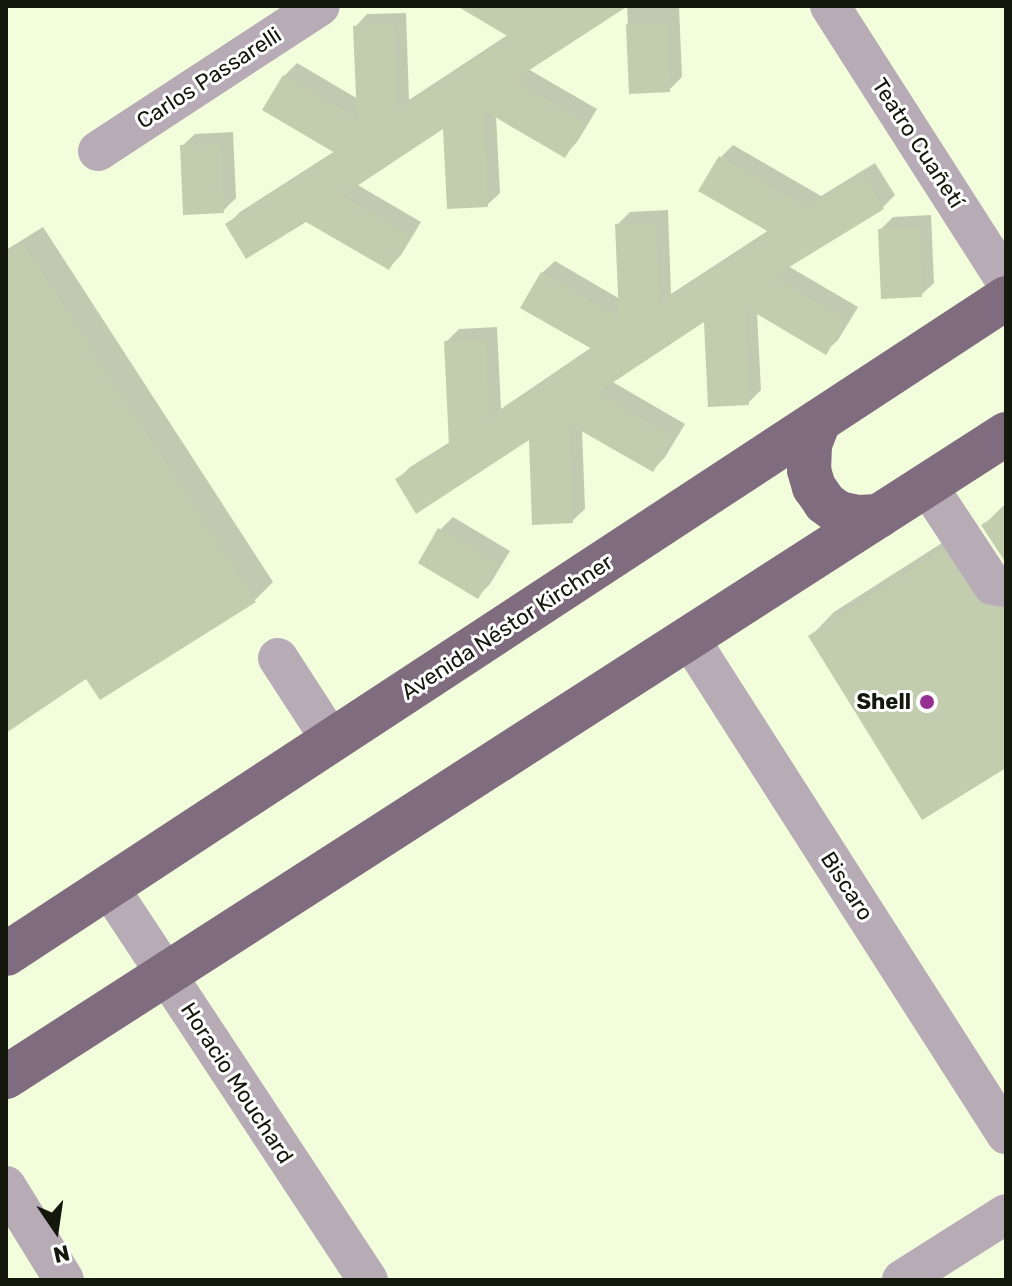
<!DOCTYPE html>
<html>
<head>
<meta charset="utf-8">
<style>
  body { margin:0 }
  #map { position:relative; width:1012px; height:1286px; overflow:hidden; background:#f2fddc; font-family:Rubik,sans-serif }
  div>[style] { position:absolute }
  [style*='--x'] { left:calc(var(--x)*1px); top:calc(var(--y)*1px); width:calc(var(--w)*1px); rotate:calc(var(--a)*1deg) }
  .shadow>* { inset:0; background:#0003 }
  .building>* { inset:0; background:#c2cdae }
  .minor>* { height:40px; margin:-20px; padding:0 20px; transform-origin:20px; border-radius:20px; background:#b7abb6 }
  .major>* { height:44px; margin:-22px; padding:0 22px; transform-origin:22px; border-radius:22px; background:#806c7f }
  .dots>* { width:22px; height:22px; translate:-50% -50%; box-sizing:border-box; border:4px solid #fff; border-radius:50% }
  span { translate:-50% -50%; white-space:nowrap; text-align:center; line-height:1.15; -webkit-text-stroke:6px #fff; paint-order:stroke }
  .street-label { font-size:22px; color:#14180c }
  .poi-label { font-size:22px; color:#14180c; font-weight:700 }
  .right { translate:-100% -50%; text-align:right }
  .frame { position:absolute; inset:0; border:8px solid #14180c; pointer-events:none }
  .north { position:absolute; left:16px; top:1190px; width:80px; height:80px; -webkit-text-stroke:6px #fff; paint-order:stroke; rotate:167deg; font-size:22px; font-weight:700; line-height:32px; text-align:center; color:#14180c }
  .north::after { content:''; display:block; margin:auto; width:28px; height:36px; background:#14180c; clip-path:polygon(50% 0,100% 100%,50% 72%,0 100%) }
</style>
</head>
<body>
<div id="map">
  <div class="shadow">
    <i style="clip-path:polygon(461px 6px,624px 6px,528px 69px,597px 109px,577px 142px,565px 155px,496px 115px,500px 193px,487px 205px,445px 125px,356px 184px,421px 222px,401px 255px,389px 268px,306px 220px,227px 225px,240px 212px,335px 151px,284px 76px,297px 63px,358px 99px,355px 27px,367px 14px,406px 13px,409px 100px,509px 34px)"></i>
    <i style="clip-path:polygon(627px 6px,679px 6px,682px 77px,669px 90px,631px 91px)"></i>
    <i style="clip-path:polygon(233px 132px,236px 198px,223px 211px,182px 146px,195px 134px)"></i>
    <i style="clip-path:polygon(733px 145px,821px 196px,875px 163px,895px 195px,882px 208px,788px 266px,858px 307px,838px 340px,825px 352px,757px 313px,761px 390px,748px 403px,706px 319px,611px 381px,685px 424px,665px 457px,653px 470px,582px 429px,585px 509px,572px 521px,530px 436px,397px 480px,410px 467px,450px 442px,446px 342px,459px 329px,497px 327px,501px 409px,592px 347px,542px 273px,555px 261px,620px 299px,617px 225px,630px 212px,668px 210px,671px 294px,769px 230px,721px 157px)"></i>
    <i style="clip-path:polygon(931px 215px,934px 283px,921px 295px,880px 230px,893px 217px)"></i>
    <i style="clip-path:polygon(43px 227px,273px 582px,255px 600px,87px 677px,6px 730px,6px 250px)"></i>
    <i style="clip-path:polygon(1006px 503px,1006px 559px,984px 525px)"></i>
    <i style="clip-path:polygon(453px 517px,510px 551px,490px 584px,478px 596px,440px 530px)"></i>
    <i style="clip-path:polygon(967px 527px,1006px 581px,1006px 766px,810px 637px,834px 612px)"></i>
  </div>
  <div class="building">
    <i style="clip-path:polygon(457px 6px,628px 6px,514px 80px,586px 123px,565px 158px,483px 110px,488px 207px,447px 209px,443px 129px,342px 196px,410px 235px,389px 270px,306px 222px,246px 259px,225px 224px,335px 153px,262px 110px,283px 75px,357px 118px,353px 26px,394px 24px,397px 110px,509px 37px)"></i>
    <i style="clip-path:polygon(667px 22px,670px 92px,629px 94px,626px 24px)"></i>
    <i style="clip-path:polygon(221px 144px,224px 213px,183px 215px,180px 145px)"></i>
    <i style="clip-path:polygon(719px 156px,807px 208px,862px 174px,884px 209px,773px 277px,847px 320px,826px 355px,745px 307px,749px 405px,708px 407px,704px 322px,597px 393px,674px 437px,653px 472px,569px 424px,573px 523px,532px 525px,529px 440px,416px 514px,395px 479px,449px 446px,444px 341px,485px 339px,489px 419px,592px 349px,520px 308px,541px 272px,619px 318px,615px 224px,656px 222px,659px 304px,769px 232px,698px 191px)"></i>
    <i style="clip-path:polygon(919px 227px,922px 297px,881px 299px,878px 229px)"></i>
    <i style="clip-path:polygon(23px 244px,256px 602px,100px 700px,86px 679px,6px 733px,6px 255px)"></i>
    <i style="clip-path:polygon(1006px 509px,1006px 563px,981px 525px)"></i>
    <i style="clip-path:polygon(438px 528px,499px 564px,478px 599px,418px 563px)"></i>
    <i style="clip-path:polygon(942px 550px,980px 604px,1006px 609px,1006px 768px,922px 820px,808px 636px)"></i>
  </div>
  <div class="minor">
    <i style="--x:830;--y:6;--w:326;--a:57.4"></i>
    <i style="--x:98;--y:151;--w:265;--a:-33.2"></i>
    <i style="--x:927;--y:485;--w:120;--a:56.6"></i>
    <i style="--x:993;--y:585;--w:13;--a:9"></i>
    <i style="--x:689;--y:638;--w:589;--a:57.42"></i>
    <i style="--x:278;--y:658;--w:99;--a:57"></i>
    <i style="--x:108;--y:886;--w:472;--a:56.6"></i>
    <i style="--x:6;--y:1186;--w:110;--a:58.3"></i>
    <i style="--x:902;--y:1280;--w:123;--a:-32.4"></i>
  </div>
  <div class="major">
    <i style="--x:819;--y:421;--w:25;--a:111"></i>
    <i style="--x:810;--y:444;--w:26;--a:92"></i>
    <i style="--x:809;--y:470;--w:18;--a:74"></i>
    <i style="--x:814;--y:487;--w:19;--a:55"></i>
    <i style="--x:825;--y:503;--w:17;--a:36"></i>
    <i style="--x:839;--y:513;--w:19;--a:12"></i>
    <i style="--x:858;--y:517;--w:21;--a:-3"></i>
    <i style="--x:6;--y:954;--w:1196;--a:-33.26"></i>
    <i style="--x:6;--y:1077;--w:1189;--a:-32.74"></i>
  </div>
  <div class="dots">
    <i style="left:927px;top:702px;background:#952f93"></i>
  </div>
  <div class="street-label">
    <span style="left:209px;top:78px;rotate:-33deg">Carlos Passarelli</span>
    <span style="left:918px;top:143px;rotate:57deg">Teatro Cuañetí</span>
    <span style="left:507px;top:627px;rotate:-33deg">Avenida Néstor Kirchner</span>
    <span style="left:847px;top:886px;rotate:57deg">Biscaro</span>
    <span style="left:237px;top:1083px;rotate:57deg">Horacio Mouchard</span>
  </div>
  <div class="poi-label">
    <span class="right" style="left:911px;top:702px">Shell</span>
  </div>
  <div class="frame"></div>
  <div class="north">N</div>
</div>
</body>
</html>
